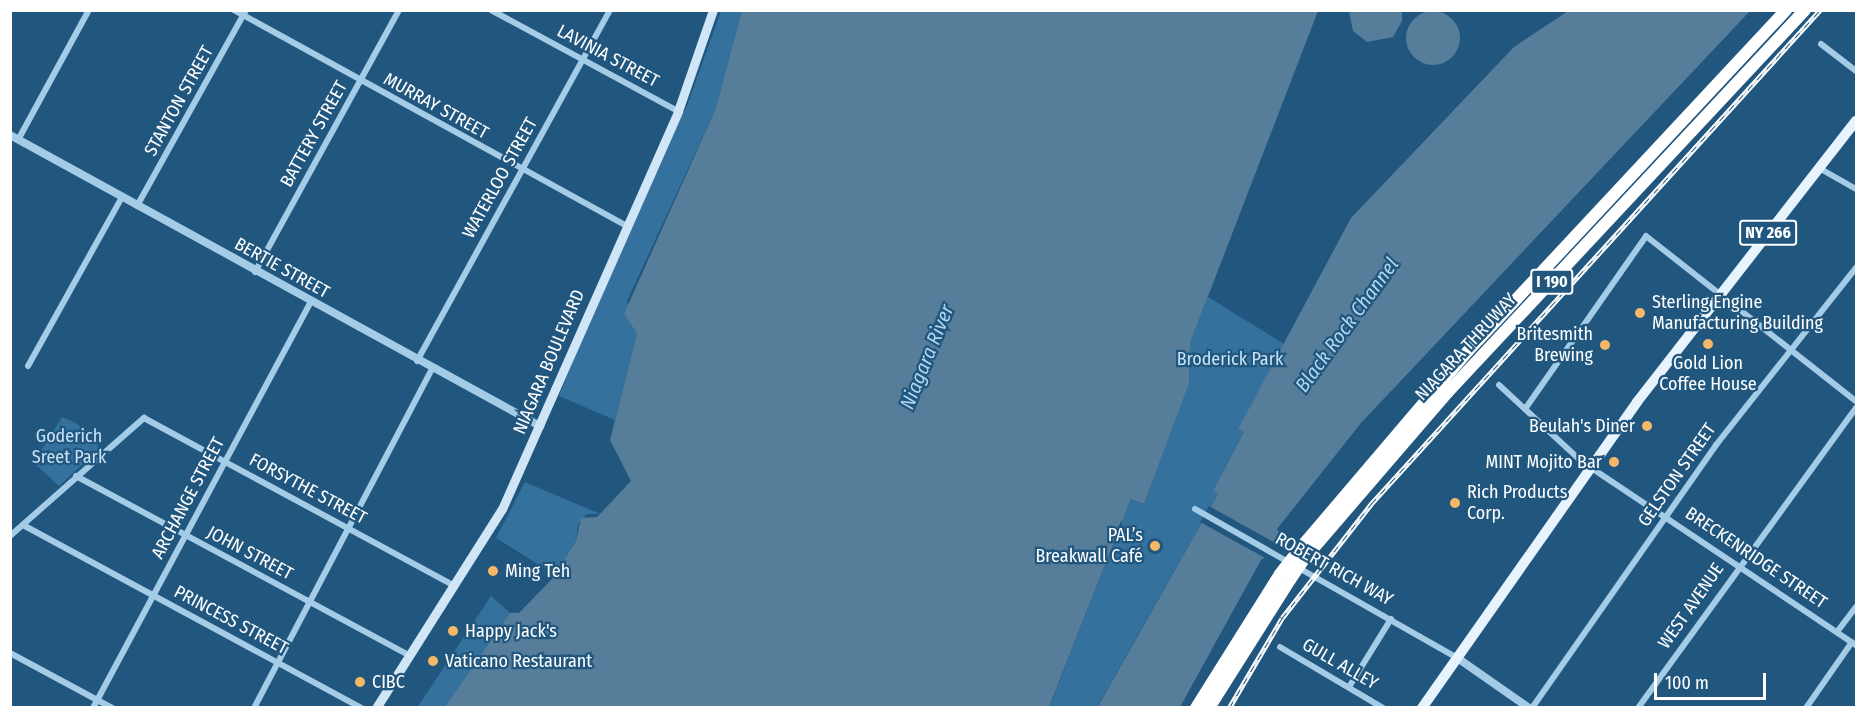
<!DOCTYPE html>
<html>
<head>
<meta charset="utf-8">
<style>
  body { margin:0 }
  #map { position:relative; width:1867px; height:718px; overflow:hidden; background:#21577f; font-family:"Fira Sans Condensed",sans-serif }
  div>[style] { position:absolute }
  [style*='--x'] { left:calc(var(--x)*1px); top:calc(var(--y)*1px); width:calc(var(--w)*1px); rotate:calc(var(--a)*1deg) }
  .green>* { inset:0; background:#34719d }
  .water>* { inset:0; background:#567d99 }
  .round { border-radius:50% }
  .pier>* { inset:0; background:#21577f }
  .minor>* { height:6px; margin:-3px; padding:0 3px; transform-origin:3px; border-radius:3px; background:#a5cce7 }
  .tertiary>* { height:8px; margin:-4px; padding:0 4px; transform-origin:4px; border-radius:4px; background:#a5cce7 }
  .secondary>* { height:9px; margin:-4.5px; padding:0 4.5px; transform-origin:4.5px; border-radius:4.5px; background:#d0e5f6 }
  .primary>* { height:10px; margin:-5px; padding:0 5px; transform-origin:5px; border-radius:5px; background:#e7f3fd }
  .motorway>* { height:12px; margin:-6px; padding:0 6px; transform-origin:6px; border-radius:6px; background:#fff }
  .rail>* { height:4.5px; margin-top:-2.25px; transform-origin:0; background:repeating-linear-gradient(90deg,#21577f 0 7px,#fff 0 14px); box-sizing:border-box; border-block:2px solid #fff }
  .motorway-bridge>* { height:12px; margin:-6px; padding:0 6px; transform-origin:6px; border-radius:6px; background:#fff }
  .dots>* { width:16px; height:16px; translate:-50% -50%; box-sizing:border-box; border:3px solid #21577f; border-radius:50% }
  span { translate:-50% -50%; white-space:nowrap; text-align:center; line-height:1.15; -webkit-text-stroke:4.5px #21577f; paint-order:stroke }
  .shield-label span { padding:2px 4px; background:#21577f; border:2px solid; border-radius:4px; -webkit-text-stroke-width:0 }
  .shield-label { font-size:16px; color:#fff; font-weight:700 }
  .street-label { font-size:18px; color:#fff }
  .poi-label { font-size:18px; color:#fff }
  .left { translate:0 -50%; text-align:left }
  .right { translate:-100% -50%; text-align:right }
  .park-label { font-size:18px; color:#c9e3f6 }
  .water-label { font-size:20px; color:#b1d6ef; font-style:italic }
  .frame { position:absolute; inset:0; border:12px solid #fff; pointer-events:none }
  .scale { position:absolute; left:1654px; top:673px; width:112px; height:27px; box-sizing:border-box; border:3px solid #fff; border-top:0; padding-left:8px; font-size:18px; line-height:21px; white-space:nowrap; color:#fff; -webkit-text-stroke:4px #21577f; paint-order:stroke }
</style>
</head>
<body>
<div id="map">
  <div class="green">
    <i style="clip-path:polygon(721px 11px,742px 11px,735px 48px,716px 108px,627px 301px,637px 333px,615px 420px,559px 396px,631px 219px,687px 106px)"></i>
    <i style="clip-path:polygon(1208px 297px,1284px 344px,1238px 429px,1244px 432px,1213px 491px,1218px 494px,1097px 707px,1049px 708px,1131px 499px,1144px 504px,1189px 384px,1190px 343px)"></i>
    <i style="clip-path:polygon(62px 417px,76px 423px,100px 448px,59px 486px,34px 463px)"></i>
    <i style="clip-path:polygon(525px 482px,600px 514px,587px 514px,578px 524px,576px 541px,555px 575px,496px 538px)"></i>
    <i style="clip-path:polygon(491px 596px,510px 613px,478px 664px,445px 707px,417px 708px)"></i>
  </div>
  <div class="water">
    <i class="round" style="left:1406px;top:11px;width:54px;height:54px"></i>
    <i style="clip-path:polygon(742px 11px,1318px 11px,1190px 343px,1189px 384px,1144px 504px,1131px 499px,1049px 707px,445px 707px,510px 613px,519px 613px,552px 579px,576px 541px,581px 518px,597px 517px,631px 481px,610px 440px,637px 333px,624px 314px,716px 108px)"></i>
    <i style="clip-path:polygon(1349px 11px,1402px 11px,1402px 21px,1393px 37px,1367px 42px,1353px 31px)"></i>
    <i style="clip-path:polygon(1568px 11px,1750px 11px,1361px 423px,1277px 529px,1286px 543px,1261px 560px,1180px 707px,1097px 708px,1218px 494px,1213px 491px,1244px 432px,1238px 429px,1351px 218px,1514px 47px)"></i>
  </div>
  <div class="pier">
    <i style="clip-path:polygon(1209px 506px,1284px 548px,1267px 559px,1200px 522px)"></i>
  </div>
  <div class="minor">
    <i style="--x:234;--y:10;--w:446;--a:28.8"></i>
    <i style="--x:491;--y:10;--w:213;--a:28.4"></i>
    <i style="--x:1821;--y:44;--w:44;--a:37.6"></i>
    <i style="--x:18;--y:140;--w:148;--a:-61.4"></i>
    <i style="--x:1819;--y:168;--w:43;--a:29.6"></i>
    <i style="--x:137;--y:206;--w:224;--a:-60.9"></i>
    <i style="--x:255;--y:272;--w:299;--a:-61.2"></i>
    <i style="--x:417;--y:361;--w:401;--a:-61.2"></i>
    <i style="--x:28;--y:366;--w:193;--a:-60.9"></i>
    <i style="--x:1499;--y:385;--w:112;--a:42.8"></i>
    <i style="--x:1581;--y:461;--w:331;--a:33.8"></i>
    <i style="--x:1525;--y:409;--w:211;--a:-55"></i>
    <i style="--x:1646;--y:236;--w:267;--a:38.2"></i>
    <i style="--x:76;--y:476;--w:379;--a:28.3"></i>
    <i style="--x:1195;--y:509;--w:300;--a:29.6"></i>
    <i style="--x:23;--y:525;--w:385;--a:28.4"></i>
    <i style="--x:10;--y:536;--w:179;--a:-41.4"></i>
    <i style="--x:144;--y:418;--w:353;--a:28.4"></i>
    <i style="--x:1837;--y:632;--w:31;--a:-53"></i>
    <i style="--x:1280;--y:647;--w:120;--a:30.6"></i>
    <i style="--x:10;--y:653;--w:116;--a:28.3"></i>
    <i style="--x:1349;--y:687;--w:80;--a:-58.3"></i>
    <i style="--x:93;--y:708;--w:459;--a:-61.8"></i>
    <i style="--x:254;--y:708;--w:383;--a:-62.3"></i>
    <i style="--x:1532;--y:708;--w:321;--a:-55"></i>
    <i style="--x:1716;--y:445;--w:226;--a:-51.7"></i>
    <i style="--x:1638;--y:708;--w:371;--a:-54"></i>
    <i style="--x:1806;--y:708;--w:80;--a:-55.1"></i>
  </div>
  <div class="tertiary">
    <i style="--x:10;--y:135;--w:605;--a:28.77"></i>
    <i style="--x:1456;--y:657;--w:89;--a:34.9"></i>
  </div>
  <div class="secondary">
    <i style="--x:376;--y:708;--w:236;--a:-57.7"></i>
    <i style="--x:502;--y:509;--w:435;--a:-66.1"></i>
    <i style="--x:678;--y:111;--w:107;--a:-70.9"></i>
  </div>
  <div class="primary">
    <i style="--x:1422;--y:708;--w:374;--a:-54.9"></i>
    <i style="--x:1637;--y:402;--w:356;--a:-52.1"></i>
  </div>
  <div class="motorway">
    <i style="--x:1297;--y:552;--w:265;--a:-49.6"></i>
    <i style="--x:1469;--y:350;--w:465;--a:-47"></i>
    <i style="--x:1305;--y:558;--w:219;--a:-49.3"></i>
    <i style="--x:1448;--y:392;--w:523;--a:-46.94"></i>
    <i style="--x:1196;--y:708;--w:158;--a:-57.9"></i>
    <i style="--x:1209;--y:708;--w:151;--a:-57.7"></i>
  </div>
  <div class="rail">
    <i style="--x:1229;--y:708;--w:104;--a:-59.5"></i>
    <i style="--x:1282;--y:618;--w:145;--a:-52"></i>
    <i style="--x:1371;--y:504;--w:668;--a:-47.73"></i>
  </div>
  <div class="motorway-bridge">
    <i style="--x:1280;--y:574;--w:28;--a:-52"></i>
    <i style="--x:1290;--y:580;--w:27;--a:-56"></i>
  </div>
  <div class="dots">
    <i style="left:1640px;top:313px;background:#f4b866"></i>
    <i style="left:1708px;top:344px;background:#f4b866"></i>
    <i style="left:1605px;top:345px;background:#f4b866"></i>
    <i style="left:1647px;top:426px;background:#f4b866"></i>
    <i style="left:1614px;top:462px;background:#f4b866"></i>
    <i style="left:1455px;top:503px;background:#f4b866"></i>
    <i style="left:1155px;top:546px;background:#f4b866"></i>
    <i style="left:493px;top:571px;background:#f4b866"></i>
    <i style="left:453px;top:631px;background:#f4b866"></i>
    <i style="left:433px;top:661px;background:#f4b866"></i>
    <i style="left:360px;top:682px;background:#f4b866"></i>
  </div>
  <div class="shield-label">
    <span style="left:1768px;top:233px">NY 266</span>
    <span style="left:1552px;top:282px">I 190</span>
  </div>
  <div class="street-label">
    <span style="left:608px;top:56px;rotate:28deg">LAVINIA STREET</span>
    <span style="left:179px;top:101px;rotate:-61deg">STANTON STREET</span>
    <span style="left:436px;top:106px;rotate:29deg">MURRAY STREET</span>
    <span style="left:314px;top:134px;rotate:-61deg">BATTERY STREET</span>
    <span style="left:500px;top:178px;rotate:-61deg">WATERLOO STREET</span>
    <span style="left:282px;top:268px;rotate:29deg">BERTIE STREET</span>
    <span style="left:1466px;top:347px;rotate:-47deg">NIAGARA THRUWAY</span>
    <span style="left:549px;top:362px;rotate:-67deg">NIAGARA BOULEVARD</span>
    <span style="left:1677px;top:475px;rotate:-55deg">GELSTON STREET</span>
    <span style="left:308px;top:489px;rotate:28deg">FORSYTHE STREET</span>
    <span style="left:188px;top:498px;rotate:-62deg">ARCHANGE STREET</span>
    <span style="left:250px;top:553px;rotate:28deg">JOHN STREET</span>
    <span style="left:1756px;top:558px;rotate:34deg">BRECKENRIDGE STREET</span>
    <span style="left:1334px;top:569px;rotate:29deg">ROBERT RICH WAY</span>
    <span style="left:1691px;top:606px;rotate:-55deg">WEST AVENUE</span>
    <span style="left:231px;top:620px;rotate:28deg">PRINCESS STREET</span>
    <span style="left:1340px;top:664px;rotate:30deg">GULL ALLEY</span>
  </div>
  <div class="poi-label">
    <span class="left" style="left:1652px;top:313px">Sterling Engine<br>Manufacturing Building</span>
    <span class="right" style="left:1593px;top:345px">Britesmith<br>Brewing</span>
    <span style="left:1708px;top:374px">Gold Lion<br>Coffee House</span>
    <span class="right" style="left:1635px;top:426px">Beulah's Diner</span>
    <span class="right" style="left:1602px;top:462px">MINT Mojito Bar</span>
    <span class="left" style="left:1467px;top:503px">Rich Products<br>Corp.</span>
    <span class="right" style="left:1143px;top:546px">PAL’s<br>Breakwall Café</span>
    <span class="left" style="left:505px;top:571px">Ming Teh</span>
    <span class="left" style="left:465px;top:631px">Happy Jack's</span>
    <span class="left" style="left:445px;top:661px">Vaticano Restaurant</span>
    <span class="left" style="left:372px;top:682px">CIBC</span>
  </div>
  <div class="park-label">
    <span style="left:1230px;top:359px">Broderick Park</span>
    <span style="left:69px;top:447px">Goderich<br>Sreet Park</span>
  </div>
  <div class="water-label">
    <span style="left:1347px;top:325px;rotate:-54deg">Black Rock Channel</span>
    <span style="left:927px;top:357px;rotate:-68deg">Niagara River</span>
  </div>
  <div class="frame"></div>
  <div class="scale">100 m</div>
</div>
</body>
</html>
